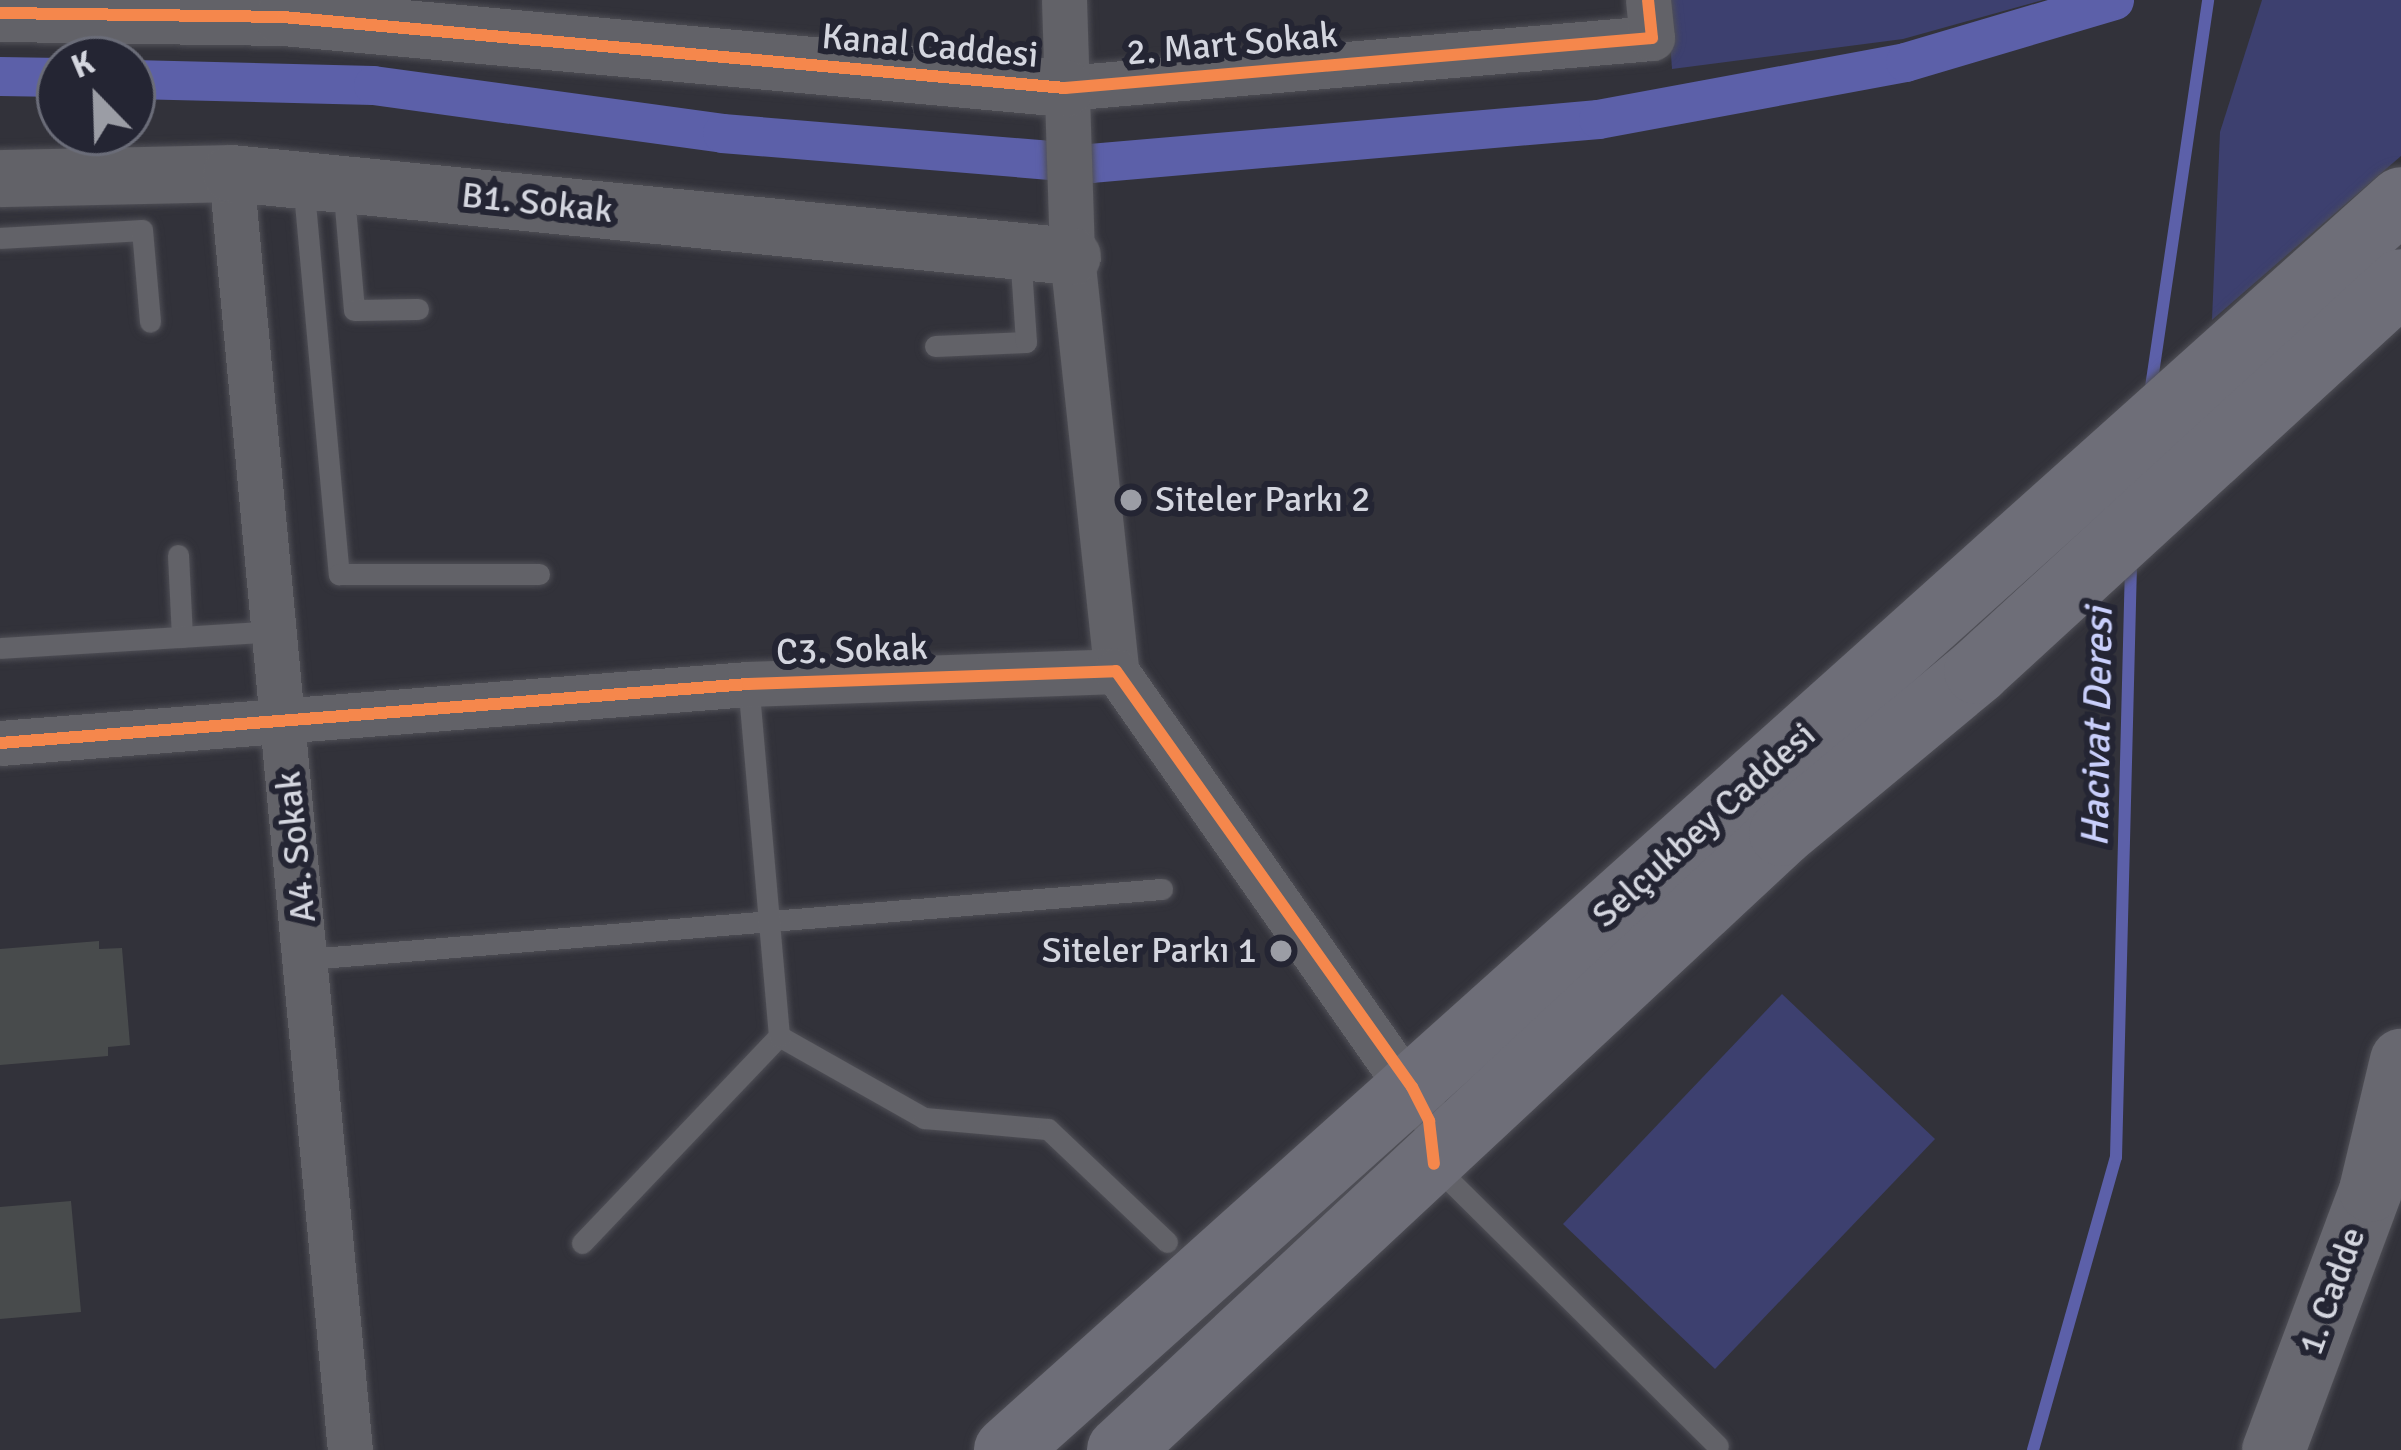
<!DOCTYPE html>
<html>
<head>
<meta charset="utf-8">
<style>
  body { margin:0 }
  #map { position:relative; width:2401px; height:1450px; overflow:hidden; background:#32323a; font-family:Signika,sans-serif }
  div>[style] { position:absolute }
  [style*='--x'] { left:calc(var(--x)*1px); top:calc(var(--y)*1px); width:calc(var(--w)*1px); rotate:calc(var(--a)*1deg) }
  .green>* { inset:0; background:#3d406f }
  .stream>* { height:12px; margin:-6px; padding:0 6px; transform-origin:6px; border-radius:6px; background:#5c60a9 }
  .canal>* { height:39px; margin:-19.5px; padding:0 19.5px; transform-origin:19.5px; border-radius:19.5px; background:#5c60a9 }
  .building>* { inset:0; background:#484b4c }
  .roads { filter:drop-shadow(0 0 3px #4f4f56) drop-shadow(0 0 3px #4f4f56) }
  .service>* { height:21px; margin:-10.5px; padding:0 10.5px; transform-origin:10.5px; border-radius:10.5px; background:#626268 }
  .minor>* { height:45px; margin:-22.5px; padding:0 22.5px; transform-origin:22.5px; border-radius:22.5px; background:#626268 }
  .tertiary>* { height:57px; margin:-28.5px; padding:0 28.5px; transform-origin:28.5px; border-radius:28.5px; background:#626268 }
  .secondary>* { height:63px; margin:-31.5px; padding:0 31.5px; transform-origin:31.5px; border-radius:31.5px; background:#686870 }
  .primary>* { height:66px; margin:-33px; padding:0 33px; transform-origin:33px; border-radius:33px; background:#6e6e78 }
  .cycleway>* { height:12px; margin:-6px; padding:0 6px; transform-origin:6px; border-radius:6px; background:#f5874c }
  .dots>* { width:33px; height:33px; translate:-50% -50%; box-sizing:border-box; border:6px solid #242533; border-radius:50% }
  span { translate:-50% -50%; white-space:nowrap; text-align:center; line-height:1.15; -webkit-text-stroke:12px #242533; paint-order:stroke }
  .street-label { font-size:36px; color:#d4d6df }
  .poi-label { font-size:36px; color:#d4d6df }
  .left { translate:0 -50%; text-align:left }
  .right { translate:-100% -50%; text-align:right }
  .water-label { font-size:39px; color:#c9cffb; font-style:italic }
  .north { position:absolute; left:36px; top:36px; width:120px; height:120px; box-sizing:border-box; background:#242533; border:3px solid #6a6c78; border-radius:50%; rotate:337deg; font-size:33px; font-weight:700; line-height:48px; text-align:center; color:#d4d6df }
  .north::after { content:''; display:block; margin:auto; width:42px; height:54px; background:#9b9da5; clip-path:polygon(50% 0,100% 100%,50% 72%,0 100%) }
</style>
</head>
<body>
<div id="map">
  <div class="green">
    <i style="clip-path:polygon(1667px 0,2043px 0,1903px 39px,1672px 69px)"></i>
    <i style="clip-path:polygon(2262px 0,2401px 0,2401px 156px,2212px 320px,2220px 132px)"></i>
    <i style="clip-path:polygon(1782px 994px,1935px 1139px,1715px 1369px,1563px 1224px)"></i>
  </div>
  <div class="stream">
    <i style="--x:2150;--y:394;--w:398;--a:-81.6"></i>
    <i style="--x:2033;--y:1450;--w:305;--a:-74.2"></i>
    <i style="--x:2116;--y:1157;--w:594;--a:-88.55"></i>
  </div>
  <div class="canal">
    <i style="--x:0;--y:76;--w:60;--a:1"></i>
    <i style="--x:132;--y:79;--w:241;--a:1.4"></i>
    <i style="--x:373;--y:85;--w:352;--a:7.8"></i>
    <i style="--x:722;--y:133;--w:369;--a:4.7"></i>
    <i style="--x:1090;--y:163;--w:510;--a:-4.95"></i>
    <i style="--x:1598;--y:119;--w:312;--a:-10.5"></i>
    <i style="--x:1905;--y:62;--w:218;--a:-16.5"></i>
  </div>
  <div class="building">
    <i style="clip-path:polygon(99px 941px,99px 949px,122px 948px,130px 1045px,108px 1047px,108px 1056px,0 1065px,0 949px)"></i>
    <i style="clip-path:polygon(71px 1201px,81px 1312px,0 1319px,0 1207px)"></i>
  </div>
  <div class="roads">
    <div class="service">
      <i style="--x:303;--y:181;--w:395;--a:84.8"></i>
      <i style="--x:339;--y:574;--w:200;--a:0"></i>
      <i style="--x:343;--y:184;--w:126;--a:85"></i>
      <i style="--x:354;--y:310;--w:64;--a:-0.9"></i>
      <i style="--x:0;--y:238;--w:142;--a:-3.2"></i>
      <i style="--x:142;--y:230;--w:92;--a:85"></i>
      <i style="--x:935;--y:346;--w:91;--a:-2.5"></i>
      <i style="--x:1026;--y:342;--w:90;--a:-93.8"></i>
      <i style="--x:178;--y:555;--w:82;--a:87.2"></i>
      <i style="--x:0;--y:648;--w:276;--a:-3.5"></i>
      <i style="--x:308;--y:959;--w:857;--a:-4.69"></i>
      <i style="--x:779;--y:1036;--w:167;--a:29.5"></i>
      <i style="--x:924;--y:1118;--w:124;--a:5.1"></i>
      <i style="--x:1048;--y:1129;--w:164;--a:43.5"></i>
      <i style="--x:1437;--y:1168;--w:395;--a:44.7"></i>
      <i style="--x:582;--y:1243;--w:286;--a:-46.4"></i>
      <i style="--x:779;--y:1036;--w:353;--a:-95"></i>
    </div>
    <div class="minor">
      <i style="--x:1064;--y:0;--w:256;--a:88.2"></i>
      <i style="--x:1072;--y:256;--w:417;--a:83.9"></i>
      <i style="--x:1065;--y:88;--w:589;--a:-4.87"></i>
      <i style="--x:1652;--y:38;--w:38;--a:-96"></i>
      <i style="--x:231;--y:173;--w:1283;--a:84.68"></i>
      <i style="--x:0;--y:743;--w:750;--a:-4.51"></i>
      <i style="--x:748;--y:684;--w:368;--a:-2"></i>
      <i style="--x:1116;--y:671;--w:535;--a:54.97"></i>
    </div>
    <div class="tertiary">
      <i style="--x:0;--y:13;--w:283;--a:0.8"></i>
      <i style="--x:283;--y:17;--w:785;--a:5.19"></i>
      <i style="--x:0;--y:178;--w:231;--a:-1.2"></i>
      <i style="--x:231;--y:173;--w:845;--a:5.64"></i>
    </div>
    <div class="secondary">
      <i style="--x:2273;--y:1450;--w:278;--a:-69.5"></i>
      <i style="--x:2370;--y:1190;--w:134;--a:-76.6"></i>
    </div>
    <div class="primary">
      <i style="--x:1007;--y:1450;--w:1872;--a:-41.88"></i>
      <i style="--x:1120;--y:1450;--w:905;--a:-42.98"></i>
      <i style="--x:1782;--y:833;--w:254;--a:-39.7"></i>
      <i style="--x:1977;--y:671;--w:575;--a:-42.53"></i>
    </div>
  </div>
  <div class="cycleway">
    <i style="--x:0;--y:13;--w:283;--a:0.8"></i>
    <i style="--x:283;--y:17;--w:785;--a:5.19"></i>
    <i style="--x:1065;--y:88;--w:589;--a:-4.87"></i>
    <i style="--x:1652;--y:38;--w:38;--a:-96"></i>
    <i style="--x:0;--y:743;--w:750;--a:-4.51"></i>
    <i style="--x:748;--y:684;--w:368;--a:-2"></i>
    <i style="--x:1116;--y:671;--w:511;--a:54.57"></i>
    <i style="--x:1412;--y:1087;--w:38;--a:63"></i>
    <i style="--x:1429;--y:1121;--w:43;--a:83.4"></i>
  </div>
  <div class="dots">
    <i style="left:1131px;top:500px;background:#9b9da5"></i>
    <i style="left:1281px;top:951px;background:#9b9da5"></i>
  </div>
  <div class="street-label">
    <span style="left:1232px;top:44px;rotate:-5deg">2. Mart Sokak</span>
    <span style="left:930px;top:46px;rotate:5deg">Kanal Caddesi</span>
    <span style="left:537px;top:203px;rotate:6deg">B1. Sokak</span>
    <span style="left:852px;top:650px;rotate:-2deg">C3. Sokak</span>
    <span style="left:1704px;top:825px;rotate:-42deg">Selçukbey Caddesi</span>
    <span style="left:296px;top:847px;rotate:-96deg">A4. Sokak</span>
    <span style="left:2332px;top:1291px;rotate:-70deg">1. Cadde</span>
  </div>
  <div class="poi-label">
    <span class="left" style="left:1155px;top:500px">Siteler Parkı 2</span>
    <span class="right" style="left:1257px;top:951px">Siteler Parkı 1</span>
  </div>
  <div class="water-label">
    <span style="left:2097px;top:727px;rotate:-89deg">Hacivat Deresi</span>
  </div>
  <div class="north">K</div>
</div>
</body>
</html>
